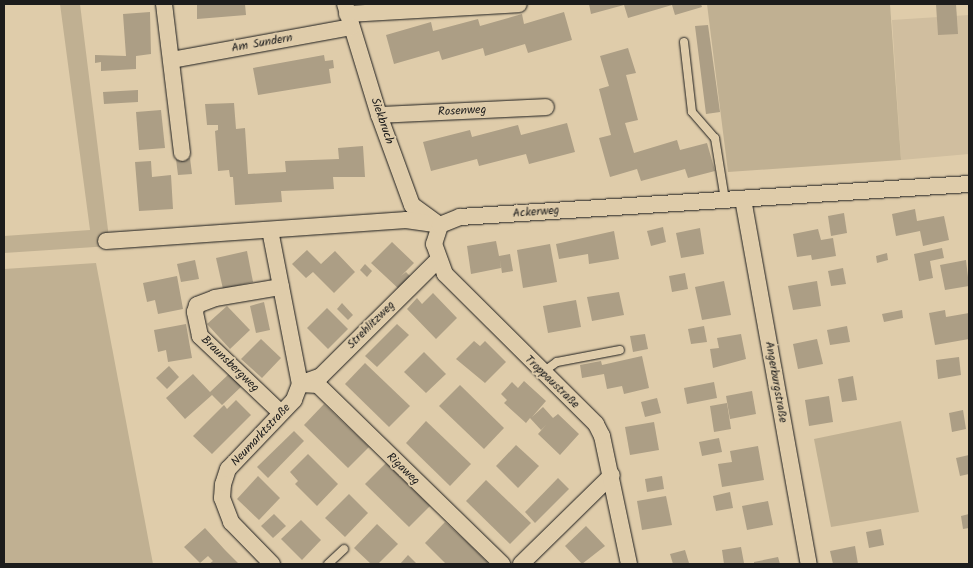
<!DOCTYPE html>
<html>
<head>
<meta charset="utf-8">
<style>
  body { margin:0 }
  #map { position:relative; width:973px; height:568px; overflow:hidden; background:#dfccaa; font-family:Kalam,sans-serif }
  div>[style] { position:absolute }
  [style*='--x'] { left:calc(var(--x)*1px); top:calc(var(--y)*1px); width:calc(var(--w)*1px); rotate:calc(var(--a)*1deg) }
  .built>* { inset:0; background:#d0be9f }
  .green>* { inset:0; background:#c0b092 }
  .building>* { inset:0; background:#ac9e85 }
  .roads { filter:drop-shadow(0 0 1px #1c1c1c) drop-shadow(0 0 1px #1c1c1c) }
  .service>* { height:8px; margin:-4px; padding:0 4px; transform-origin:4px; border-radius:4px; background:#dfccaa }
  .minor>* { height:16px; margin:-8px; padding:0 8px; transform-origin:8px; border-radius:8px; background:#dfccaa }
  span { translate:-50% -50%; white-space:nowrap; text-align:center; line-height:1.15; -webkit-text-stroke:4px #dfccaa; paint-order:stroke }
  .street-label { font-size:12px; color:#1c1c1c }
  .frame { position:absolute; inset:0; border:5px solid #1c1c1c; pointer-events:none }
</style>
</head>
<body>
<div id="map">
  <div class="built">
    <i style="clip-path:polygon(969px 15px,969px 154px,901px 160px,892px 20px)"></i>
  </div>
  <div class="green">
    <i style="clip-path:polygon(60px 4px,80px 4px,110px 246px,4px 253px,4px 236px,90px 230px)"></i>
    <i style="clip-path:polygon(707px 4px,890px 4px,901px 160px,728px 172px)"></i>
    <i style="clip-path:polygon(96px 263px,153px 564px,4px 564px,4px 269px)"></i>
    <i style="clip-path:polygon(901px 421px,919px 512px,831px 527px,814px 439px)"></i>
  </div>
  <div class="building">
    <i style="clip-path:polygon(197px 4px,245px 4px,246px 15px,197px 19px)"></i>
    <i style="clip-path:polygon(589px 4px,701px 4px,702px 7px,675px 15px,672px 5px,628px 18px,624px 5px,591px 14px)"></i>
    <i style="clip-path:polygon(936px 4px,956px 4px,958px 34px,938px 35px)"></i>
    <i style="clip-path:polygon(150px 12px,151px 54px,136px 56px,136px 69px,101px 71px,101px 62px,95px 63px,95px 55px,126px 56px,123px 14px)"></i>
    <i style="clip-path:polygon(564px 12px,572px 40px,528px 53px,525px 44px,485px 56px,483px 48px,442px 60px,439px 51px,394px 64px,386px 35px,431px 22px,433px 31px,478px 19px,480px 26px,522px 14px,524px 24px)"></i>
    <i style="clip-path:polygon(708px 25px,720px 112px,706px 114px,695px 26px)"></i>
    <i style="clip-path:polygon(628px 48px,636px 73px,626px 75px,638px 120px,625px 123px,634px 153px,677px 140px,680px 150px,707px 143px,715px 171px,688px 178px,685px 169px,641px 181px,637px 169px,610px 177px,599px 138px,611px 135px,599px 89px,609px 86px,600px 56px)"></i>
    <i style="clip-path:polygon(324px 55px,325px 61px,333px 60px,334px 68px,329px 69px,331px 83px,258px 95px,253px 68px)"></i>
    <i style="clip-path:polygon(138px 90px,138px 102px,104px 104px,103px 92px)"></i>
    <i style="clip-path:polygon(234px 103px,236px 129px,245px 128px,248px 174px,286px 172px,285px 161px,339px 159px,338px 148px,363px 146px,365px 177px,333px 177px,334px 189px,281px 191px,282px 202px,235px 205px,233px 177px,230px 177px,229px 170px,218px 171px,215px 131px,218px 130px,218px 125px,207px 125px,205px 104px)"></i>
    <i style="clip-path:polygon(161px 110px,165px 148px,139px 150px,136px 112px)"></i>
    <i style="clip-path:polygon(567px 123px,575px 152px,529px 164px,526px 154px,479px 166px,477px 159px,431px 171px,423px 142px,470px 130px,472px 137px,518px 125px,521px 135px)"></i>
    <i style="clip-path:polygon(190px 158px,192px 174px,178px 175px,176px 159px)"></i>
    <i style="clip-path:polygon(151px 161px,152px 177px,171px 175px,173px 209px,139px 211px,135px 162px)"></i>
    <i style="clip-path:polygon(915px 209px,917px 221px,944px 216px,949px 240px,923px 246px,920px 231px,896px 236px,892px 214px)"></i>
    <i style="clip-path:polygon(844px 213px,847px 233px,831px 236px,828px 216px)"></i>
    <i style="clip-path:polygon(663px 227px,666px 242px,651px 246px,647px 231px)"></i>
    <i style="clip-path:polygon(700px 228px,704px 254px,681px 258px,676px 233px)"></i>
    <i style="clip-path:polygon(818px 229px,821px 240px,833px 238px,836px 256px,812px 260px,811px 255px,797px 257px,793px 234px)"></i>
    <i style="clip-path:polygon(614px 231px,619px 259px,589px 264px,588px 254px,559px 259px,556px 244px)"></i>
    <i style="clip-path:polygon(496px 241px,499px 256px,510px 254px,513px 271px,502px 273px,500px 260px,501px 268px,471px 274px,467px 246px)"></i>
    <i style="clip-path:polygon(392px 242px,414px 263px,401px 276px,406px 272px,412px 278px,400px 290px,371px 263px)"></i>
    <i style="clip-path:polygon(550px 244px,557px 282px,523px 288px,517px 250px)"></i>
    <i style="clip-path:polygon(942px 248px,944px 258px,930px 261px,933px 278px,919px 281px,914px 254px)"></i>
    <i style="clip-path:polygon(307px 250px,321px 264px,335px 251px,355px 272px,334px 293px,313px 272px,306px 278px,292px 264px)"></i>
    <i style="clip-path:polygon(247px 251px,253px 282px,223px 289px,216px 258px)"></i>
    <i style="clip-path:polygon(887px 253px,888px 260px,877px 263px,876px 256px)"></i>
    <i style="clip-path:polygon(195px 260px,199px 279px,181px 282px,177px 264px)"></i>
    <i style="clip-path:polygon(966px 260px,969px 286px,945px 290px,940px 265px)"></i>
    <i style="clip-path:polygon(365px 264px,372px 271px,367px 277px,360px 270px)"></i>
    <i style="clip-path:polygon(843px 268px,846px 284px,831px 286px,828px 271px)"></i>
    <i style="clip-path:polygon(685px 273px,688px 289px,672px 292px,669px 276px)"></i>
    <i style="clip-path:polygon(177px 276px,183px 309px,158px 314px,155px 300px,147px 302px,143px 283px)"></i>
    <i style="clip-path:polygon(724px 281px,731px 315px,702px 320px,695px 287px)"></i>
    <i style="clip-path:polygon(817px 281px,821px 306px,793px 310px,788px 286px)"></i>
    <i style="clip-path:polygon(619px 292px,624px 315px,592px 321px,587px 297px)"></i>
    <i style="clip-path:polygon(433px 293px,457px 318px,436px 339px,407px 309px,417px 298px,422px 304px)"></i>
    <i style="clip-path:polygon(576px 300px,581px 327px,548px 333px,543px 306px)"></i>
    <i style="clip-path:polygon(264px 302px,270px 330px,256px 333px,250px 306px)"></i>
    <i style="clip-path:polygon(342px 303px,353px 315px,348px 320px,337px 309px)"></i>
    <i style="clip-path:polygon(227px 306px,250px 330px,230px 349px,207px 324px)"></i>
    <i style="clip-path:polygon(327px 308px,348px 329px,328px 349px,307px 328px)"></i>
    <i style="clip-path:polygon(902px 310px,903px 318px,884px 322px,882px 314px)"></i>
    <i style="clip-path:polygon(945px 310px,946px 317px,969px 313px,969px 339px,935px 345px,929px 313px)"></i>
    <i style="clip-path:polygon(186px 324px,192px 358px,168px 362px,166px 350px,158px 352px,154px 330px)"></i>
    <i style="clip-path:polygon(397px 324px,409px 335px,377px 367px,365px 356px)"></i>
    <i style="clip-path:polygon(704px 326px,707px 342px,691px 344px,688px 329px)"></i>
    <i style="clip-path:polygon(847px 326px,850px 342px,830px 345px,827px 330px)"></i>
    <i style="clip-path:polygon(645px 334px,648px 349px,633px 352px,630px 336px)"></i>
    <i style="clip-path:polygon(741px 334px,746px 359px,713px 368px,710px 349px,719px 348px,717px 338px)"></i>
    <i style="clip-path:polygon(261px 339px,281px 358px,262px 378px,241px 359px)"></i>
    <i style="clip-path:polygon(817px 339px,823px 364px,798px 369px,793px 344px)"></i>
    <i style="clip-path:polygon(474px 341px,480px 346px,485px 341px,506px 362px,485px 383px,456px 359px)"></i>
    <i style="clip-path:polygon(424px 352px,446px 374px,426px 393px,404px 372px)"></i>
    <i style="clip-path:polygon(642px 356px,649px 388px,624px 394px,622px 386px,607px 389px,604px 374px,582px 378px,580px 365px,601px 361px,602px 365px)"></i>
    <i style="clip-path:polygon(959px 357px,961px 375px,938px 379px,936px 360px)"></i>
    <i style="clip-path:polygon(365px 363px,410px 406px,389px 427px,345px 384px)"></i>
    <i style="clip-path:polygon(169px 366px,179px 377px,167px 389px,156px 378px)"></i>
    <i style="clip-path:polygon(231px 372px,243px 385px,222px 405px,212px 395px,185px 419px,166px 398px,193px 374px,210px 392px)"></i>
    <i style="clip-path:polygon(853px 376px,857px 400px,842px 402px,838px 379px)"></i>
    <i style="clip-path:polygon(524px 381px,546px 401px,532px 417px,543px 407px,553px 418px,558px 414px,579px 434px,560px 455px,538px 434px,546px 425px,541px 430px,530px 418px,526px 423px,504px 403px,507px 400px,501px 394px,512px 382px,518px 388px)"></i>
    <i style="clip-path:polygon(714px 382px,717px 398px,687px 404px,684px 388px)"></i>
    <i style="clip-path:polygon(460px 385px,504px 428px,484px 449px,439px 406px)"></i>
    <i style="clip-path:polygon(752px 391px,756px 414px,730px 419px,726px 396px)"></i>
    <i style="clip-path:polygon(829px 396px,833px 422px,809px 426px,805px 400px)"></i>
    <i style="clip-path:polygon(657px 398px,661px 413px,645px 417px,641px 402px)"></i>
    <i style="clip-path:polygon(236px 400px,251px 415px,212px 454px,193px 436px,224px 405px,227px 409px)"></i>
    <i style="clip-path:polygon(727px 403px,731px 429px,714px 432px,710px 406px)"></i>
    <i style="clip-path:polygon(324px 404px,369px 447px,348px 468px,304px 425px)"></i>
    <i style="clip-path:polygon(963px 410px,966px 429px,952px 432px,949px 413px)"></i>
    <i style="clip-path:polygon(426px 421px,471px 464px,450px 486px,406px 443px)"></i>
    <i style="clip-path:polygon(654px 422px,659px 450px,630px 455px,625px 427px)"></i>
    <i style="clip-path:polygon(294px 431px,304px 441px,268px 478px,257px 467px)"></i>
    <i style="clip-path:polygon(719px 438px,722px 452px,702px 456px,699px 442px)"></i>
    <i style="clip-path:polygon(516px 445px,539px 466px,518px 488px,496px 466px)"></i>
    <i style="clip-path:polygon(758px 446px,764px 480px,722px 487px,718px 464px,732px 462px,730px 451px)"></i>
    <i style="clip-path:polygon(308px 454px,338px 484px,317px 506px,295px 484px,298px 481px,290px 472px)"></i>
    <i style="clip-path:polygon(969px 455px,969px 474px,960px 476px,956px 458px)"></i>
    <i style="clip-path:polygon(386px 463px,430px 506px,409px 527px,365px 484px)"></i>
    <i style="clip-path:polygon(258px 476px,280px 498px,259px 520px,237px 499px)"></i>
    <i style="clip-path:polygon(662px 476px,664px 489px,647px 492px,645px 479px)"></i>
    <i style="clip-path:polygon(558px 478px,569px 489px,535px 523px,525px 512px)"></i>
    <i style="clip-path:polygon(486px 480px,531px 523px,510px 544px,466px 501px)"></i>
    <i style="clip-path:polygon(730px 492px,733px 508px,716px 511px,713px 496px)"></i>
    <i style="clip-path:polygon(349px 494px,368px 513px,345px 537px,325px 518px)"></i>
    <i style="clip-path:polygon(666px 496px,672px 525px,642px 530px,637px 501px)"></i>
    <i style="clip-path:polygon(768px 501px,773px 525px,747px 530px,742px 506px)"></i>
    <i style="clip-path:polygon(274px 514px,286px 526px,273px 538px,261px 526px)"></i>
    <i style="clip-path:polygon(969px 514px,969px 528px,963px 529px,961px 516px)"></i>
    <i style="clip-path:polygon(301px 520px,321px 540px,302px 560px,281px 539px)"></i>
    <i style="clip-path:polygon(445px 522px,468px 543px,489px 564px,446px 564px,425px 543px)"></i>
    <i style="clip-path:polygon(377px 524px,398px 544px,378px 564px,371px 564px,354px 548px)"></i>
    <i style="clip-path:polygon(586px 526px,605px 546px,582px 564px,565px 546px)"></i>
    <i style="clip-path:polygon(205px 528px,225px 550px,239px 564px,209px 564px,213px 561px,208px 556px,200px 563px,184px 547px)"></i>
    <i style="clip-path:polygon(881px 529px,884px 545px,869px 548px,866px 532px)"></i>
    <i style="clip-path:polygon(855px 546px,858px 564px,833px 564px,830px 551px)"></i>
    <i style="clip-path:polygon(741px 547px,744px 563px,724px 564px,722px 550px)"></i>
    <i style="clip-path:polygon(685px 550px,689px 563px,673px 564px,670px 554px)"></i>
    <i style="clip-path:polygon(408px 555px,417px 564px,400px 564px)"></i>
    <i style="clip-path:polygon(778px 557px,780px 564px,754px 564px,754px 562px)"></i>
  </div>
  <div class="roads">
    <div class="service">
      <i style="--x:684;--y:42;--w:70;--a:83.5"></i>
      <i style="--x:692;--y:112;--w:35;--a:49"></i>
      <i style="--x:715;--y:138;--w:63;--a:80.8"></i>
      <i style="--x:543;--y:372;--w:17;--a:-36"></i>
      <i style="--x:557;--y:362;--w:64;--a:-10.8"></i>
      <i style="--x:328;--y:564;--w:22;--a:-43"></i>
    </div>
    <div class="minor">
      <i style="--x:164;--y:4;--w:150;--a:83.1"></i>
      <i style="--x:345;--y:4;--w:116;--a:73"></i>
      <i style="--x:379;--y:115;--w:96;--a:69.9"></i>
      <i style="--x:412;--y:205;--w:31;--a:36"></i>
      <i style="--x:347;--y:14;--w:172;--a:-3.3"></i>
      <i style="--x:172;--y:60;--w:182;--a:-10.4"></i>
      <i style="--x:379;--y:115;--w:167;--a:-2.7"></i>
      <i style="--x:743;--y:199;--w:371;--a:79.8"></i>
      <i style="--x:270;--y:230;--w:157;--a:79"></i>
      <i style="--x:300;--y:384;--w:17;--a:111"></i>
      <i style="--x:294;--y:400;--w:95;--a:133.7"></i>
      <i style="--x:228;--y:469;--w:16;--a:108"></i>
      <i style="--x:223;--y:484;--w:14;--a:94"></i>
      <i style="--x:222;--y:498;--w:26;--a:69"></i>
      <i style="--x:231;--y:522;--w:59;--a:45.7"></i>
      <i style="--x:106;--y:241;--w:301;--a:-4"></i>
      <i style="--x:406;--y:220;--w:34;--a:8"></i>
      <i style="--x:302;--y:383;--w:20;--a:-20"></i>
      <i style="--x:321;--y:376;--w:165;--a:-44.8"></i>
      <i style="--x:300;--y:384;--w:18;--a:3"></i>
      <i style="--x:318;--y:385;--w:257;--a:44.2"></i>
      <i style="--x:281;--y:413;--w:112;--a:-136.5"></i>
      <i style="--x:200;--y:336;--w:25;--a:-102"></i>
      <i style="--x:195;--y:312;--w:7;--a:-74"></i>
      <i style="--x:197;--y:305;--w:19;--a:-21"></i>
      <i style="--x:215;--y:298;--w:67;--a:-9.5"></i>
      <i style="--x:521;--y:564;--w:127;--a:-44.4"></i>
      <i style="--x:629;--y:564;--w:131;--a:-101.9"></i>
      <i style="--x:602;--y:436;--w:13;--a:-117"></i>
      <i style="--x:596;--y:424;--w:213;--a:-135.2"></i>
      <i style="--x:445;--y:274;--w:32;--a:-110"></i>
      <i style="--x:434;--y:244;--w:20;--a:-72"></i>
      <i style="--x:440;--y:225;--w:22;--a:-22"></i>
      <i style="--x:460;--y:217;--w:510;--a:-3.71"></i>
    </div>
  </div>
  <div class="street-label">
    <span style="left:262px;top:43px;rotate:-10deg">Am Sundern</span>
    <span style="left:462px;top:111px;rotate:-3deg">Rosenweg</span>
    <span style="left:382px;top:121px;rotate:71deg">Siekbruch</span>
    <span style="left:536px;top:212px;rotate:-4deg">Ackerweg</span>
    <span style="left:371px;top:325px;rotate:-45deg">Strehlitzweg</span>
    <span style="left:230px;top:364px;rotate:44deg">Braunsbergweg</span>
    <span style="left:552px;top:382px;rotate:44deg">Troppaustraße</span>
    <span style="left:776px;top:382px;rotate:80deg">Angerburgstraße</span>
    <span style="left:261px;top:435px;rotate:-47deg">Neumarktstraße</span>
    <span style="left:403px;top:469px;rotate:44deg">Rigaweg</span>
  </div>
  <div class="frame"></div>
</div>
</body>
</html>
